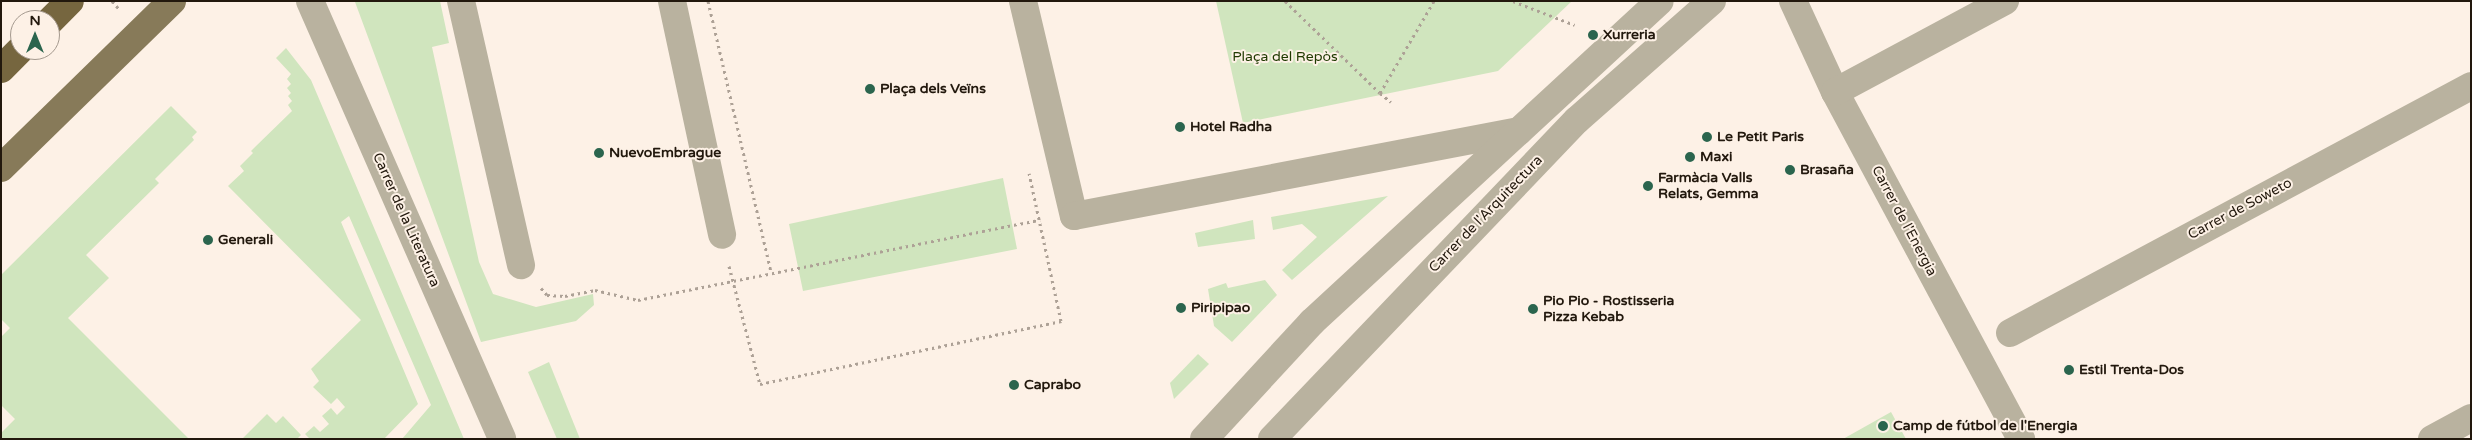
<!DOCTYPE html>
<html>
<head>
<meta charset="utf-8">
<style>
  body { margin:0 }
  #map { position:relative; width:2472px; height:440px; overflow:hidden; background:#fdf1e6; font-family:"Varela Round",sans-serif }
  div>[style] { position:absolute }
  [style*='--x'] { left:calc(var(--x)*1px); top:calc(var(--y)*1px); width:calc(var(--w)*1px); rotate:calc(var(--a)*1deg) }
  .green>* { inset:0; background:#d0e5be }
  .path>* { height:3px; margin-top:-1.5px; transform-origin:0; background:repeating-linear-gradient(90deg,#ada196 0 2.5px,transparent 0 6.5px) }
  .minor>* { height:28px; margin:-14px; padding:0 14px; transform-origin:14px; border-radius:14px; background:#b9b29f }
  .major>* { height:28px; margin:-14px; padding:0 14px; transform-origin:14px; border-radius:14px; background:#877a59 }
  .highway>* { height:28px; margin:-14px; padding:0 14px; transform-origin:14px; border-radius:14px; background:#76663f }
  .dots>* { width:14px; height:14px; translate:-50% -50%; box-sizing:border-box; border:2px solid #fdf1e6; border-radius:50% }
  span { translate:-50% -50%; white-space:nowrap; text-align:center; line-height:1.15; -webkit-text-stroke:4px #fdf1e6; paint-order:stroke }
  .poi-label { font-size:14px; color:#22180d; font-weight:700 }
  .left { translate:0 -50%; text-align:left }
  .park-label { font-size:14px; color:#1f3900 }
  .street-label { font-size:14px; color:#22180d }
  .frame { position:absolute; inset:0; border:2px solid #22180d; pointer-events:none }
  .north { position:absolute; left:10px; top:10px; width:50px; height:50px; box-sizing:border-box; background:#fdf1e6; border:1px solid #a59a8f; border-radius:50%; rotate:0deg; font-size:14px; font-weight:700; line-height:20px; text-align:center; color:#22180d }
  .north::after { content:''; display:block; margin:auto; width:18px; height:22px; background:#2b654e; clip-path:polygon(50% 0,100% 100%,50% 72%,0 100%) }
</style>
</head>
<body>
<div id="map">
  <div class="green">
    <i style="clip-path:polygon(440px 1px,449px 43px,432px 47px,479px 262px,493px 294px,536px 307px,593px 294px,594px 305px,576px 321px,481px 342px,355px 2px)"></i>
    <i style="clip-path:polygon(1216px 1px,1572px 1px,1498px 71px,1243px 123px)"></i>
    <i style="clip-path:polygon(286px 48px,311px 80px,464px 439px,402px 439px,431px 405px,349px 216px,341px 222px,418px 404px,384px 439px,310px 439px,305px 434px,314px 426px,320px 432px,329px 424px,322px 416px,331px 408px,337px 415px,345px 407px,337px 398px,331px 404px,313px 387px,319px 381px,311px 369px,361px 320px,228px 186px,244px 171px,240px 166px,253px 153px,251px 151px,292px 111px,288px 105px,292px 101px,288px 96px,291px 93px,287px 88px,291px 84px,287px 79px,291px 74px,276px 58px)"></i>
    <i style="clip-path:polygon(171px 106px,197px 132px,192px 137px,194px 140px,155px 179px,159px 183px,86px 255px,109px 278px,68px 318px,189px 439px,1px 439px,1px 433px,15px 419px,1px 405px,1px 337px,10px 328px,1px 319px,1px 275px)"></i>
    <i style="clip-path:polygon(1003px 178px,1017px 249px,803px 291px,789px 224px)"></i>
    <i style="clip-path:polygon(1388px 196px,1292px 280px,1282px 270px,1317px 237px,1302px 224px,1273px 230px,1271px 217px)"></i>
    <i style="clip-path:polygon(1253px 220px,1255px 239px,1198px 247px,1195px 233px)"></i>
    <i style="clip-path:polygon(1265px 280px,1277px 295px,1232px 342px,1214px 326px,1208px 289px,1226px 283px,1228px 288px)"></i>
    <i style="clip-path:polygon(1198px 354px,1209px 364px,1174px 399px,1170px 383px)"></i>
    <i style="clip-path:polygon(549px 362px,580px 439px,557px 439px,528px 372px)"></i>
    <i style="clip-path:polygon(1891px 412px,1906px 439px,1843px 439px)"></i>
    <i style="clip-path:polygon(267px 414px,276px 423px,283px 416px,301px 435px,297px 439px,242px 439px)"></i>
  </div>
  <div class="path">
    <i style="--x:112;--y:1;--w:12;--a:48"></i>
    <i style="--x:708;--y:1;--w:278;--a:76.9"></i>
    <i style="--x:1285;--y:1;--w:132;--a:44.1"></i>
    <i style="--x:1380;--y:93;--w:107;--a:-59.6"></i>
    <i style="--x:1513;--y:1;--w:66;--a:21.2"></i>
    <i style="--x:1380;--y:93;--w:14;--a:39"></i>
    <i style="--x:729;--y:266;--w:122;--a:75.3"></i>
    <i style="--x:760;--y:384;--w:308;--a:-11.8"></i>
    <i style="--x:1061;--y:321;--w:151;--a:-102.2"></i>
    <i style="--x:541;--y:288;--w:9;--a:49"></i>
    <i style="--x:547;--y:295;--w:18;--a:3"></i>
    <i style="--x:565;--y:296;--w:31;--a:-11"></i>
    <i style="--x:595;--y:290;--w:44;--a:13.1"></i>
    <i style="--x:638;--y:300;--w:410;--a:-11.3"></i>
  </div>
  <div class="minor">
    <i style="--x:310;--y:1;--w:478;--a:66.3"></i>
    <i style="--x:461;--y:1;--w:271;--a:77.2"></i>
    <i style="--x:672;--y:1;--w:239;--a:77.9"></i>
    <i style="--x:1023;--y:1;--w:221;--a:76.7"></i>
    <i style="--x:1074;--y:216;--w:453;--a:-10.8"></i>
    <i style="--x:1793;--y:1;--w:100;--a:65.2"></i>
    <i style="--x:1835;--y:92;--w:394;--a:61.8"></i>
    <i style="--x:1835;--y:92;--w:193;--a:-28.2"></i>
    <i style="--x:2010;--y:333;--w:523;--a:-28.18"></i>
    <i style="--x:1204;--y:439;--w:159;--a:-47.3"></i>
    <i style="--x:1312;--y:322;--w:473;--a:-42.7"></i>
    <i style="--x:1272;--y:439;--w:441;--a:-46.3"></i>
    <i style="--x:1577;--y:120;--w:180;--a:-41.4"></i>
    <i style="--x:2432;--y:439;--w:44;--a:-28.3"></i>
  </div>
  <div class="major">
    <i style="--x:1;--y:168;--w:239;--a:-44.3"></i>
  </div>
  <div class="highway">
    <i style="--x:50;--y:21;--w:28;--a:-45"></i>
    <i style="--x:1;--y:69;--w:27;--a:-45"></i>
  </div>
  <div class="dots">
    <i style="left:1593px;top:35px;background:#2b654e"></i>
    <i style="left:870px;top:89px;background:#2b654e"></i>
    <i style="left:1180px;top:127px;background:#2b654e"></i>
    <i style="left:1707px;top:137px;background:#2b654e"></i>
    <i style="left:599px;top:153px;background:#2b654e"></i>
    <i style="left:1690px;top:157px;background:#2b654e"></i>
    <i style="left:1790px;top:170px;background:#2b654e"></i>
    <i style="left:1648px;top:186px;background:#2b654e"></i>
    <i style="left:208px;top:240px;background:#2b654e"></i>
    <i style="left:1181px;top:308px;background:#2b654e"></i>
    <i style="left:1533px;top:309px;background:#2b654e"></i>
    <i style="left:2069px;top:370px;background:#2b654e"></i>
    <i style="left:1014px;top:385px;background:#2b654e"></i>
    <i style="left:1883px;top:426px;background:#2b654e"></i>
  </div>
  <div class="poi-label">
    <span class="left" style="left:1603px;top:35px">Xurreria</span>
    <span class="left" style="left:880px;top:89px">Plaça dels Veïns</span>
    <span class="left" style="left:1190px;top:127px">Hotel Radha</span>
    <span class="left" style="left:1717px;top:137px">Le Petit Paris</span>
    <span class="left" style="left:609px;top:153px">NuevoEmbrague</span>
    <span class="left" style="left:1700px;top:157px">Maxi</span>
    <span class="left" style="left:1800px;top:170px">Brasaña</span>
    <span class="left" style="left:1658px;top:186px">Farmàcia Valls<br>Relats, Gemma</span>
    <span class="left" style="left:218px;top:240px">Generali</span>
    <span class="left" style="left:1543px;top:309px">Pio Pio - Rostisseria<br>Pizza Kebab</span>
    <span class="left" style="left:1191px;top:308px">Piripipao</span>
    <span class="left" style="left:2079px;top:370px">Estil Trenta-Dos</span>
    <span class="left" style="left:1024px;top:385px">Caprabo</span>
    <span class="left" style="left:1893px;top:426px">Camp de fútbol de l'Energia</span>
  </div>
  <div class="park-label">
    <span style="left:1285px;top:57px">Plaça del Repòs</span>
  </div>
  <div class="street-label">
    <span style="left:2240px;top:209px;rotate:-28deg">Carrer de Soweto</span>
    <span style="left:1486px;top:214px;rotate:-46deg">Carrer de l'Arquitectura</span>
    <span style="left:406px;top:220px;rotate:66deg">Carrer de la Literatura</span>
    <span style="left:1904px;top:221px;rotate:62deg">Carrer de l'Energia</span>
  </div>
  <div class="frame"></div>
  <div class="north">N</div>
</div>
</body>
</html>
